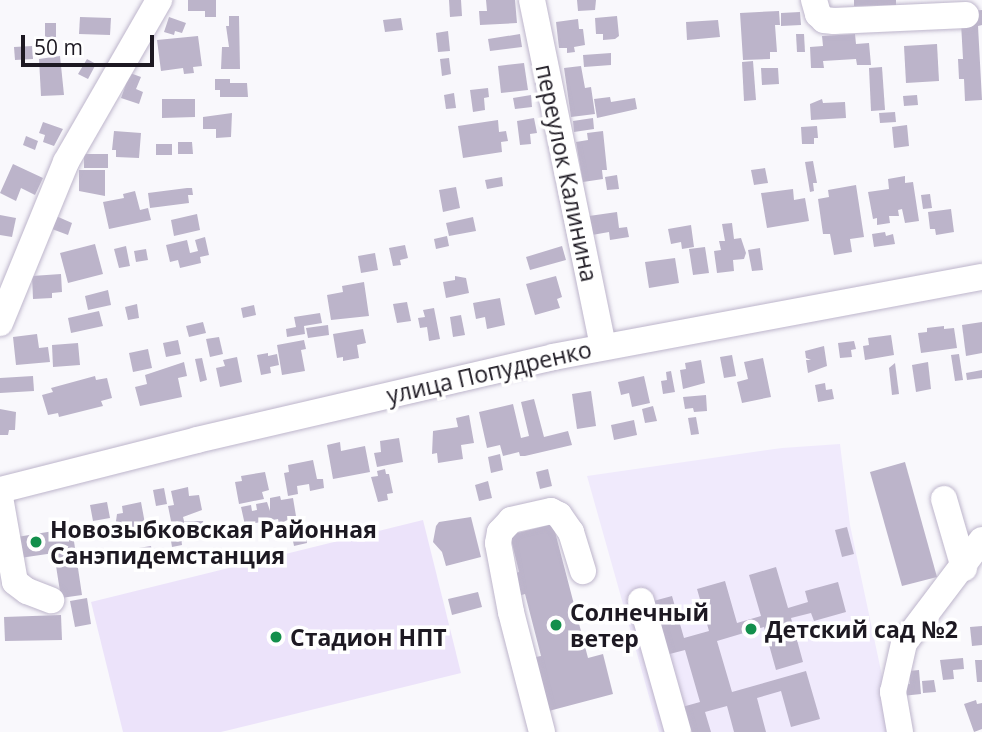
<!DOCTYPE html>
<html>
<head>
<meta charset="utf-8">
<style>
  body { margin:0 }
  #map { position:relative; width:982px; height:732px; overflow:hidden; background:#f9f8fc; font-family:"Open Sans",sans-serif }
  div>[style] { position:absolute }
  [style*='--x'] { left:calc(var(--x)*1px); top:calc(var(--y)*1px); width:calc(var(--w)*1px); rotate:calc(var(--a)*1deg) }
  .built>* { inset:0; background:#f0eafc }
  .green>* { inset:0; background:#ece3fa }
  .building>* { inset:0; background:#bcb4ca }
  .roads { filter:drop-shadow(0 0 2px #bdb5cb) drop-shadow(0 0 2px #bdb5cb) }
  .minor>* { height:26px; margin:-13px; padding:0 13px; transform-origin:13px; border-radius:13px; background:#fff }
  .dots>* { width:19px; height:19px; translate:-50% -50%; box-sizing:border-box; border:4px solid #fff; border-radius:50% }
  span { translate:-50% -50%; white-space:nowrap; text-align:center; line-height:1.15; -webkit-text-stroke:7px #fff; paint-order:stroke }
  .street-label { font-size:23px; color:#1d1922 }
  .poi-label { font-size:23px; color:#1d1922; font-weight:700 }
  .left { translate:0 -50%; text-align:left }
  .scale { position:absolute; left:21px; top:35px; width:133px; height:32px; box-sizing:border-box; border:4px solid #1d1922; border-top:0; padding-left:9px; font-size:21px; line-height:24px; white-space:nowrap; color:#1d1922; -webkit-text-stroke:5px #fff; paint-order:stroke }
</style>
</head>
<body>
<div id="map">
  <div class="built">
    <i style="clip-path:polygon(840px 444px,850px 525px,894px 732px,659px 732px,587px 476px,782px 448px)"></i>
  </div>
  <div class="green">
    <i style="clip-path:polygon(423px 520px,461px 673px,221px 732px,123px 732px,91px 602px)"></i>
  </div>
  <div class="building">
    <i style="clip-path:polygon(188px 0,216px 0,216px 17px,205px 17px,205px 11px,188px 11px)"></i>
    <i style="clip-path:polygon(449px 0,461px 0,462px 16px,450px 17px)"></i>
    <i style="clip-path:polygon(486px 0,515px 0,517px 23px,480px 25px,479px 11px,487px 11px)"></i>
    <i style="clip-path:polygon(577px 0,596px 0,595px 10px,578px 11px)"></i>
    <i style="clip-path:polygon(854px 0,896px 0,896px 5px,854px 6px)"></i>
    <i style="clip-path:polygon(982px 10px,982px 25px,978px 26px,982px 100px,965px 101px,964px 79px,959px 79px,958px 59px,963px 59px,961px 23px,972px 11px)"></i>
    <i style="clip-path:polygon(779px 11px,780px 25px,775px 25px,777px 52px,770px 52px,770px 59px,743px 60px,740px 13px)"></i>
    <i style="clip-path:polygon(800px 12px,801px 25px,781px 26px,781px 13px)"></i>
    <i style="clip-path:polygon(229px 16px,239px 16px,240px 69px,221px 69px,222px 47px,229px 47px,226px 26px,229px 26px)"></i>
    <i style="clip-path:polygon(617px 16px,619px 36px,615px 39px,603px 40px,603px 34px,596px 34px,595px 18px)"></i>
    <i style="clip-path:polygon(80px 17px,111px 18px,110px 35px,79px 34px)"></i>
    <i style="clip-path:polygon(169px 17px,186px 23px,182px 33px,175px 31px,174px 35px,164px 32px)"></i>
    <i style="clip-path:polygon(401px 18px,403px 30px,385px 32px,383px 20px)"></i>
    <i style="clip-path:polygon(578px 19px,579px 29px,583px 29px,585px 45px,574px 47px,575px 52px,567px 53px,567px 48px,559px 48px,556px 22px)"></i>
    <i style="clip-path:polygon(718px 20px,720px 37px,687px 40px,686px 22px)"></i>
    <i style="clip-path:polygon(45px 23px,56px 23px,56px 37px,45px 37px)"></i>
    <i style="clip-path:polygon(448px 31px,450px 51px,438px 52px,436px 33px)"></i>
    <i style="clip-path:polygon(520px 34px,522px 47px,490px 51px,488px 39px)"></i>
    <i style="clip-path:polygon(796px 34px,804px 34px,805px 52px,797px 52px)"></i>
    <i style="clip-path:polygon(855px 34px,856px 44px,869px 43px,871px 65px,857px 65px,856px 59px,823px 61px,824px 68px,811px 68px,810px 47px,823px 46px,822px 36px)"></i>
    <i style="clip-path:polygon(198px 36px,202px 66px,193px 67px,194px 73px,184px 74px,183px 68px,161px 71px,157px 40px)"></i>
    <i style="clip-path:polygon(937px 44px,939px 81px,906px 83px,904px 46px)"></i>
    <i style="clip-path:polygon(32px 46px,33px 59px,15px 60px,14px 47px)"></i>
    <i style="clip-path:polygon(611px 53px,611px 65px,584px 67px,583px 55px)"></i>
    <i style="clip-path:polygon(60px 56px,64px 95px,41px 96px,39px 59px)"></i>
    <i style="clip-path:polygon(449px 58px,451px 74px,442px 76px,440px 59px)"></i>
    <i style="clip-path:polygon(87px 59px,96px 64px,88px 79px,78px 74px)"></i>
    <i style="clip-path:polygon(753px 61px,756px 100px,744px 101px,742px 62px)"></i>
    <i style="clip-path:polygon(524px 63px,528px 90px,501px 93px,498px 66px)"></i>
    <i style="clip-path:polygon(581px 66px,585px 88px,591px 87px,595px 114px,571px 117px,564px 68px)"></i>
    <i style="clip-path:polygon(882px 67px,885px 110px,871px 111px,869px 68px)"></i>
    <i style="clip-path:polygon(761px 68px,778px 68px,779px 84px,762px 85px)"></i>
    <i style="clip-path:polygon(130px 73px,141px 77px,136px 89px,143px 92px,139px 104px,121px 98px)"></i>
    <i style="clip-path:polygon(215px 79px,230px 79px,230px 83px,247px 83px,248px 97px,220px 97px,220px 90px,215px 90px)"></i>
    <i style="clip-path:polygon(488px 88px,489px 97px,484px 98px,485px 110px,473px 112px,470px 90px)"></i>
    <i style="clip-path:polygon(454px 93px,456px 108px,446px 109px,444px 95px)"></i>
    <i style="clip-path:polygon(531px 95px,532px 107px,515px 109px,513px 98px)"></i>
    <i style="clip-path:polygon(917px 95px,918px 105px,904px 106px,903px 96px)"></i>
    <i style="clip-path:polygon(610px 97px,611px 102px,635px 98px,637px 109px,597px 118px,594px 99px)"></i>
    <i style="clip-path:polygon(162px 99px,195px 99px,195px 117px,162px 118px)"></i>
    <i style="clip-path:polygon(822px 99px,823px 103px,845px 102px,846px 118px,811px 120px,810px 104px)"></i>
    <i style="clip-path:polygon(895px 112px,896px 122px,880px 123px,879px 113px)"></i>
    <i style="clip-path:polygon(232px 113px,231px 137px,216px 138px,216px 129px,203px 129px,203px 117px)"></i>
    <i style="clip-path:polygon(534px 118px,537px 133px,530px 134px,531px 144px,520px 145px,517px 121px)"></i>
    <i style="clip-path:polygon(593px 118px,594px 129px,574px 132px,573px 121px)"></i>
    <i style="clip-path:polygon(498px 120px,499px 132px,506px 131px,508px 141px,501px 142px,502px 152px,463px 158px,458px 126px)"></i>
    <i style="clip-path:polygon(43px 122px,63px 129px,54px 146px,43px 142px,45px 135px,39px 133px)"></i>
    <i style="clip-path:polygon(907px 125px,909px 146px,894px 148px,892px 127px)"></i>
    <i style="clip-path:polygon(817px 126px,818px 138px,814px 138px,814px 144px,802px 144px,801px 127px)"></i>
    <i style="clip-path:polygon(114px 131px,141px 133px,139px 158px,116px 157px,116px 150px,112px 150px)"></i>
    <i style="clip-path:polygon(603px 131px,607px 170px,602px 170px,603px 179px,583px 182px,576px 142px,588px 140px,587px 133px)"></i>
    <i style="clip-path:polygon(26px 136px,38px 141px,35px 150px,23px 145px)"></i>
    <i style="clip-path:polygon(178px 142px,192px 142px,193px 154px,178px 154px)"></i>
    <i style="clip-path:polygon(156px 144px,172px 144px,172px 155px,156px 155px)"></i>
    <i style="clip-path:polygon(84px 154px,108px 154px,108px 168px,84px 168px)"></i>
    <i style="clip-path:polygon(813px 161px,817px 183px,813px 183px,814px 191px,810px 192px,805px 162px)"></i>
    <i style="clip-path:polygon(13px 164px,43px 178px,35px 195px,21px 188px,16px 201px,0 193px)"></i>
    <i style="clip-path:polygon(765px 168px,768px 183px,754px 185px,751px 170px)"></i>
    <i style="clip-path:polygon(79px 170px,105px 170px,105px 196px,79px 191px)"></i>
    <i style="clip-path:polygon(617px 175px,619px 189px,607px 190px,605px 177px)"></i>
    <i style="clip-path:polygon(905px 176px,905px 183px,913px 182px,919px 221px,905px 223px,902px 209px,898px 210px,899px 216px,889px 216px,890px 223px,877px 225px,877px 218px,873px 219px,868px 192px,889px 189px,888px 179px)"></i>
    <i style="clip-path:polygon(502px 177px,503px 186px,487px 189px,485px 180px)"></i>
    <i style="clip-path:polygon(856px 185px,864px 237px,850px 239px,852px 252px,834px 255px,830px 234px,823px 234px,818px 199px,829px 197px,828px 190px)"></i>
    <i style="clip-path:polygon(456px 187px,460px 208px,443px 212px,439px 190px)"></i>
    <i style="clip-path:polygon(187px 188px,192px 188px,193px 195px,188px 195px,189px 203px,150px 208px,148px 193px)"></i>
    <i style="clip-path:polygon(793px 189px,794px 200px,805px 198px,809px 221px,767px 228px,761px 193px)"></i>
    <i style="clip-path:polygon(135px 191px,140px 210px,148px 208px,151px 220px,109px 229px,103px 202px,124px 198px,123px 194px)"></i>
    <i style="clip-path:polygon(930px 194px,932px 208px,923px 209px,921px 195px)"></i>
    <i style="clip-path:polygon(951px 209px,954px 232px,936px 235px,935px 229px,930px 229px,928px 212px)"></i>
    <i style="clip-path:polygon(617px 212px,619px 228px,627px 227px,629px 237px,610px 240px,609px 232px,592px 235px,589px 216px)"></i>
    <i style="clip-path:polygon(197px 214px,200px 230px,174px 236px,171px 220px)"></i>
    <i style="clip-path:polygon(0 215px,16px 218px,12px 237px,0 235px)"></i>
    <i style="clip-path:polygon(56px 216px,72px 223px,68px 235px,52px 229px)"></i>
    <i style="clip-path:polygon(473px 217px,476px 231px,449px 236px,446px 223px)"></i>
    <i style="clip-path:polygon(732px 223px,734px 239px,741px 238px,746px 253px,744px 259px,733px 260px,734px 271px,717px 273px,714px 251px,721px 250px,719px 241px,725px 241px,722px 224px)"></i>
    <i style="clip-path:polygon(691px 225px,694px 247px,682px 249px,681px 242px,671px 244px,668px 229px)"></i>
    <i style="clip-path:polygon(885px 232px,886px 236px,893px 234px,895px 244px,874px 247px,872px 234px)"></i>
    <i style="clip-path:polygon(447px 236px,449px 246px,436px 249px,434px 239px)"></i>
    <i style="clip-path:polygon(205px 237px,209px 255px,200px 257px,201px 263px,180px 268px,178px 260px,170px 262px,166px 245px,187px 240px,190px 253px,198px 251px,195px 240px)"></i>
    <i style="clip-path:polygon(95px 244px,103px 274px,68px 283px,60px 253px)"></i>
    <i style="clip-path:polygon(405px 245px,408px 258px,400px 260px,401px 265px,393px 266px,389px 248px)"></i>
    <i style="clip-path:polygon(126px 246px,130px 266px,119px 268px,114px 249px)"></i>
    <i style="clip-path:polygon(562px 246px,566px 260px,530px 270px,526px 257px)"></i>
    <i style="clip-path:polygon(705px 247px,709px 273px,693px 275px,689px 249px)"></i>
    <i style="clip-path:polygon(760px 248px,763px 270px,752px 271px,748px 250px)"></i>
    <i style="clip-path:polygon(146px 249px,148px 260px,136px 262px,134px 251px)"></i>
    <i style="clip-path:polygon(375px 253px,378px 270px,361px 273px,358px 256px)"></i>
    <i style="clip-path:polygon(675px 258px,679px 283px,649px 288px,645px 262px)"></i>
    <i style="clip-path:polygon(61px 274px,62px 292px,52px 293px,52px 298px,33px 299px,32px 276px)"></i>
    <i style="clip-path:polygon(455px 276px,466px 278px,469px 293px,446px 298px,443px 282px,455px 280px)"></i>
    <i style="clip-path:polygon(556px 276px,562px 297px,557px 299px,560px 308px,535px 315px,526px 284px)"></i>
    <i style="clip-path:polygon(364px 282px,369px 316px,331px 320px,327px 295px,343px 292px,342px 286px)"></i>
    <i style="clip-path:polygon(108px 290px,111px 305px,88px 310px,85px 296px)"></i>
    <i style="clip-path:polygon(500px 298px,505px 325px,487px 329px,485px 317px,476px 319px,473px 303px)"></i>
    <i style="clip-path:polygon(407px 302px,411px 321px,397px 323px,393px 304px)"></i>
    <i style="clip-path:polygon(137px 304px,139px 318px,128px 320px,125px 307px)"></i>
    <i style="clip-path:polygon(254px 305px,256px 315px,243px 318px,241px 308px)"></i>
    <i style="clip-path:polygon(434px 308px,440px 339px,429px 341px,427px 327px,420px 328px,418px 318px,425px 317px,423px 310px)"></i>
    <i style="clip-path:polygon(99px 311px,103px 326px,71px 333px,68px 318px)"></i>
    <i style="clip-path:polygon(320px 313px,322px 323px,304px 326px,305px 334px,287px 337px,286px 329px,296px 327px,294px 317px)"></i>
    <i style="clip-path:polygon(461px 315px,465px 335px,453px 337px,450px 317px)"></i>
    <i style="clip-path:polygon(203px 322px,206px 333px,189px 337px,186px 326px)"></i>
    <i style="clip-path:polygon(982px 322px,982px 353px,966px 356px,962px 325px)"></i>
    <i style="clip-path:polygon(328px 325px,329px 335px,308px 338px,306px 328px)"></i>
    <i style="clip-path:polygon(944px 326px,944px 329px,954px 328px,957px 348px,921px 353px,918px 333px,927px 332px,927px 328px)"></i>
    <i style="clip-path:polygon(363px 329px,366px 343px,357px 345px,359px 358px,343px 361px,343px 357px,337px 358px,333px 334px)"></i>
    <i style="clip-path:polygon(37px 334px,39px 348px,48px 347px,50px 362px,16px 365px,13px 337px)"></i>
    <i style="clip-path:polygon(891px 335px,894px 355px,865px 360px,863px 346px,869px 345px,868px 338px)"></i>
    <i style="clip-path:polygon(219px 337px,223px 354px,210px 357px,206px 339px)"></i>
    <i style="clip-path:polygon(178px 340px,181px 354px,166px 357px,163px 343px)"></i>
    <i style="clip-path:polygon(304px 340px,306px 349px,301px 350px,305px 371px,282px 375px,277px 345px)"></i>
    <i style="clip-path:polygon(854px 341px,856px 349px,851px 350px,852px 357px,840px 358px,838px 343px)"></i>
    <i style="clip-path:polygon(78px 343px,80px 365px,53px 367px,52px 345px)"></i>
    <i style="clip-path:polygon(824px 346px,827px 366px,808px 373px,806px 360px,811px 360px,806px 358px,805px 351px)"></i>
    <i style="clip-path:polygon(148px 349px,152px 368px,133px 372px,129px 353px)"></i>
    <i style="clip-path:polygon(268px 353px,268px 356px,277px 354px,279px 365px,270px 367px,271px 373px,261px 375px,257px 355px)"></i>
    <i style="clip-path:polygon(959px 354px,963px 380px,955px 381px,951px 355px)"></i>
    <i style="clip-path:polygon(732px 355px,736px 376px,724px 378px,720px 357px)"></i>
    <i style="clip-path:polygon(237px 357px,242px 382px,220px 387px,216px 368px,225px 366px,223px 360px)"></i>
    <i style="clip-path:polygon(202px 358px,207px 380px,200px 382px,195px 359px)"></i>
    <i style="clip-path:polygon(763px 358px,771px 397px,742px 403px,737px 382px,748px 379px,744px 362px)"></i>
    <i style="clip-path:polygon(701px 360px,705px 383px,683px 389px,680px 370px,686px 369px,685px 363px)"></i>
    <i style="clip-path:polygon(184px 362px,187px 376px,178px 378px,182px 397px,140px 406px,135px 387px,147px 384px,145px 375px)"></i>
    <i style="clip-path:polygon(928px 362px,931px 389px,916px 392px,912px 365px)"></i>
    <i style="clip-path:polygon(895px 363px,899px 394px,892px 395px,889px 368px)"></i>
    <i style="clip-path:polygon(982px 370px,982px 378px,967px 380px,966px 373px)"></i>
    <i style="clip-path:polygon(671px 371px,675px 392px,663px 394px,661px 381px,667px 380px,666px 372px)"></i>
    <i style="clip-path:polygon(33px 376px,34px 391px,0 393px,0 378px)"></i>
    <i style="clip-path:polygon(95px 376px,96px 380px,107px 378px,112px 398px,101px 401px,103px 406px,59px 417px,58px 413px,48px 415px,42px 395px,53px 392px,51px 388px)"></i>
    <i style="clip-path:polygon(644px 376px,650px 403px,632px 407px,629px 393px,621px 395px,618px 382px)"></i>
    <i style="clip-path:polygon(825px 383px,826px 390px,832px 389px,834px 399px,818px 402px,815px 385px)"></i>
    <i style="clip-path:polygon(591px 391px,596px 426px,577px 429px,572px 394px)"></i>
    <i style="clip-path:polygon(706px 395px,707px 411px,694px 412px,693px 408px,685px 409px,683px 397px)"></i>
    <i style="clip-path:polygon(534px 399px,544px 437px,568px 431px,572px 445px,525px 456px,520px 456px,519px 452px,503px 456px,500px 445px,487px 448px,479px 412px,513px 404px,521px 438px,529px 436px,521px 402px)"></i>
    <i style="clip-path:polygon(653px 406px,657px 421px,645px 423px,642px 409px)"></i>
    <i style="clip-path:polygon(0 409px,16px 412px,15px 430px,9px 430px,8px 435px,0 435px)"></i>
    <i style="clip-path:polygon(469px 415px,474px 443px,461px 445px,463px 459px,438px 463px,437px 453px,432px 454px,433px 431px,458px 427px,456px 418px)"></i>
    <i style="clip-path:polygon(696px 417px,699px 434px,691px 435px,688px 418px)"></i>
    <i style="clip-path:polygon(634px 420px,637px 435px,614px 440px,611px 425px)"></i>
    <i style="clip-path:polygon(399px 438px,403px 462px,377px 467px,374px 453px,381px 452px,380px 441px)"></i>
    <i style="clip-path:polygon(340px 442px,341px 451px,365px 446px,370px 472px,333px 479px,327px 445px)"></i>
    <i style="clip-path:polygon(500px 454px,503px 470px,491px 473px,488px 457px)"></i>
    <i style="clip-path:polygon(313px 460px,317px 479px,323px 479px,324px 488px,310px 491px,309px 484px,297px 486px,298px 494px,288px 496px,284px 473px,289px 472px,288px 465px)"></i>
    <i style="clip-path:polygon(905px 462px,937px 577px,902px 586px,870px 472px)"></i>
    <i style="clip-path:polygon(385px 469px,386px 474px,389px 474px,393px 493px,387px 494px,388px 500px,378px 502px,371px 477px,378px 476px,377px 471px)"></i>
    <i style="clip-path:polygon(548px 469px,552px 486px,540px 489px,536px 472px)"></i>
    <i style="clip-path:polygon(265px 472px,269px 490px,262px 492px,264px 499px,239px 504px,235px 482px,242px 481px,241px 476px)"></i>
    <i style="clip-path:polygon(488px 481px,492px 498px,479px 501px,475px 485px)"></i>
    <i style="clip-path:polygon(188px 487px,189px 496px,199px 495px,202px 510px,183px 517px,184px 521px,203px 521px,205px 532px,181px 537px,182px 545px,172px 547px,169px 529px,182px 526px,181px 524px,172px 526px,168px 506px,174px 505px,171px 491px)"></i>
    <i style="clip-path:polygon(164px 488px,167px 504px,156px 506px,153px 490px)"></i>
    <i style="clip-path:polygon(280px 496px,281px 500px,293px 498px,296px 516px,279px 524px,278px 519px,245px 525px,241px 507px,251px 505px,252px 511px,257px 510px,256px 504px,267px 502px,270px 511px,270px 498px)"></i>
    <i style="clip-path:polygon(107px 502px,110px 518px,93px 521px,90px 505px)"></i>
    <i style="clip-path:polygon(141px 502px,146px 529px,127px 533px,118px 530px,116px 521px,117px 514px,123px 513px,122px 506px)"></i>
    <i style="clip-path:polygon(471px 517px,481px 557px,446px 566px,442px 552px,433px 542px,436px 526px,439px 522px)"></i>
    <i style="clip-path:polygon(553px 524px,588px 658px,603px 654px,613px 694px,545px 712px,531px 658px,541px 656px,525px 594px,518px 596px,512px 574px,519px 572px,510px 535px)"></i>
    <i style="clip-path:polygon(847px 527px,854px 554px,842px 557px,835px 530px)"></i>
    <i style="clip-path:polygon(72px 528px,82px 595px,61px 598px,54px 553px,20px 558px,17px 537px)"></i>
    <i style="clip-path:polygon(305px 533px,307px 543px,294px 546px,292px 536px)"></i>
    <i style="clip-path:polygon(151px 546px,153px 557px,134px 560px,132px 549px)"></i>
    <i style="clip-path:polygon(776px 567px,788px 608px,808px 602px,805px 591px,838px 582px,846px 612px,814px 621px,811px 613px,791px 618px,803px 662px,776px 670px,764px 627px,717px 641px,732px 692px,806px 671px,820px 719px,791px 727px,781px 691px,757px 698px,766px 732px,734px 732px,727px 706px,705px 712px,711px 732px,682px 732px,675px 709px,700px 702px,685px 650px,662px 656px,646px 603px,672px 596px,684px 638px,709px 631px,697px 589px,725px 581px,737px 623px,761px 616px,749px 575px)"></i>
    <i style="clip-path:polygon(478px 592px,482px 607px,452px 615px,448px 599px)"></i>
    <i style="clip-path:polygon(87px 598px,91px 624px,75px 627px,70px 601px)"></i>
    <i style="clip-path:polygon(61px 615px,62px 640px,5px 641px,4px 617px)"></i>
    <i style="clip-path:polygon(982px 626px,982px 645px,972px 646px,970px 627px)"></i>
    <i style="clip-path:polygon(963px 658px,964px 669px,953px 670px,954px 679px,943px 680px,940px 660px)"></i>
    <i style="clip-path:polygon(975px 660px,982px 660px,982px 682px,977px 682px)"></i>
    <i style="clip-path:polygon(919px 670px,921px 694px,902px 696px,901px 685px,910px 684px,909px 671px)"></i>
    <i style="clip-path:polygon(934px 680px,936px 692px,923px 693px,922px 681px)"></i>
    <i style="clip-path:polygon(976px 700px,977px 704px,982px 703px,982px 729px,974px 732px,964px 704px)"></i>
  </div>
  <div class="roads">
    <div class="minor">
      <i style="--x:532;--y:0;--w:353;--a:78.4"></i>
      <i style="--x:814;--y:0;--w:15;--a:74"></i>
      <i style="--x:818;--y:14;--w:8;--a:45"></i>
      <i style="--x:824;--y:20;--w:10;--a:6"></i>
      <i style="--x:834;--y:21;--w:132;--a:-2.6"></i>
      <i style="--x:0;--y:323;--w:174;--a:-67.7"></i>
      <i style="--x:66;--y:162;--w:187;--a:-60.1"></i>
      <i style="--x:0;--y:490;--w:203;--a:-14.2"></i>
      <i style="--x:197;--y:440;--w:366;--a:-13.1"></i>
      <i style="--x:553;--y:357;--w:436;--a:-10.6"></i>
      <i style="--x:0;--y:497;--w:86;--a:80"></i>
      <i style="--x:15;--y:582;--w:15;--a:37"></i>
      <i style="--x:27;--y:591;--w:26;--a:21"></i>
      <i style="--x:944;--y:499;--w:72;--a:73.8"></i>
      <i style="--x:641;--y:601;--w:136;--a:74.2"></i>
      <i style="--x:542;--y:732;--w:124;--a:-104.5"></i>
      <i style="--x:511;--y:612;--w:70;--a:-100.7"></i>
      <i style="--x:498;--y:543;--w:11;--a:-80"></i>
      <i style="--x:500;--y:532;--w:16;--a:-47"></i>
      <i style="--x:511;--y:520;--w:41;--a:-12.7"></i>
      <i style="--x:551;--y:511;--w:9;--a:27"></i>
      <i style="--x:559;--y:515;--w:21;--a:55"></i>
      <i style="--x:571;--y:532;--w:41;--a:72.9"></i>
      <i style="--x:900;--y:732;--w:41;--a:-99.9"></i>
      <i style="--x:893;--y:692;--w:50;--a:-77.3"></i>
      <i style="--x:904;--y:643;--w:129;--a:-52.9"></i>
    </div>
  </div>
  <div class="dots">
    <i style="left:36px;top:542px;background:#138f4c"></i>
    <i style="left:556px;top:625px;background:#138f4c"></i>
    <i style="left:751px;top:629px;background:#138f4c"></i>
    <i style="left:276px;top:637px;background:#138f4c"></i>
  </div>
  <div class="street-label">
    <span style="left:567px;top:173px;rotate:78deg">переулок Калинина</span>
    <span style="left:489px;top:372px;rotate:-13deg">улица Попудренко</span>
  </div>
  <div class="poi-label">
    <span class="left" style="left:50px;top:542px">Новозыбковская Районная<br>Санэпидемстанция</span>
    <span class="left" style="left:570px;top:625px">Солнечный<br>ветер</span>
    <span class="left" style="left:765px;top:629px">Детский сад №2</span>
    <span class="left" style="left:290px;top:637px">Стадион НПТ</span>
  </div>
  <div class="scale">50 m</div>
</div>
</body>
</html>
